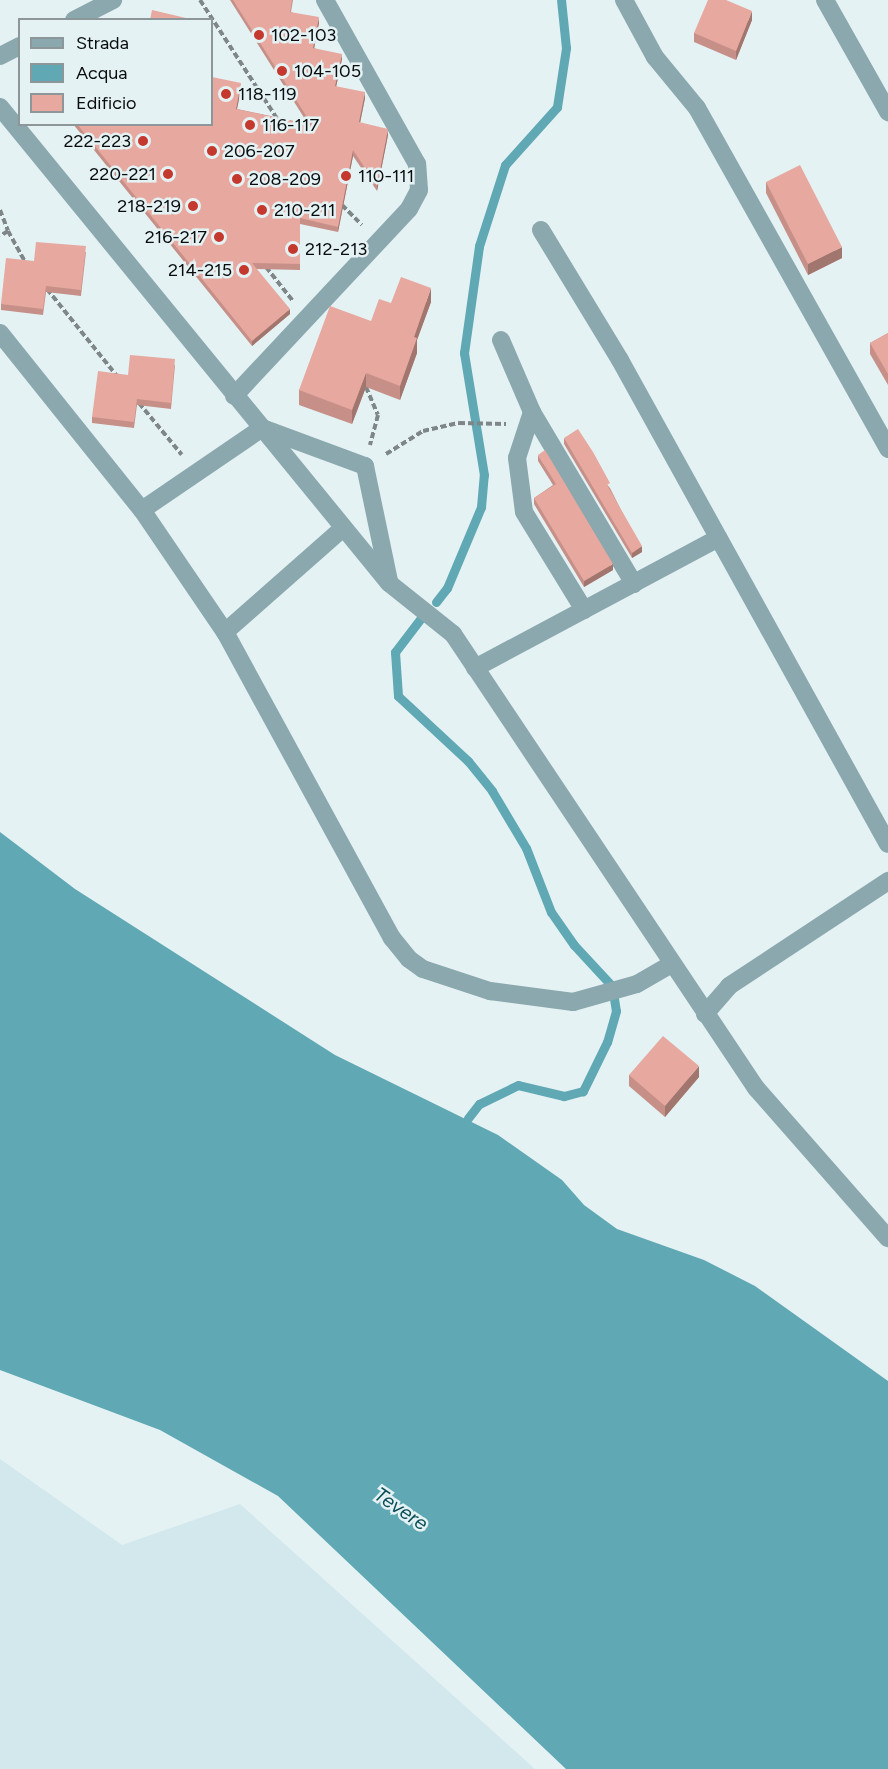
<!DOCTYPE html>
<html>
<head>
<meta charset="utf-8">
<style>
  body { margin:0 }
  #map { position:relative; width:888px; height:1769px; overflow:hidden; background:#e5f2f4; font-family:Figtree,sans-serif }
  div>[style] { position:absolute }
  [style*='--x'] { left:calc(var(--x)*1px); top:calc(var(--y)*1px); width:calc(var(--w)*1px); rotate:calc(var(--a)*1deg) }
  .built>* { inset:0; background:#d2e8ec }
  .water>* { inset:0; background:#5fa8b4 }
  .stream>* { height:9px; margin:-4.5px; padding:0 4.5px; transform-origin:4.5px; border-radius:4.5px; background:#5fa8b4 }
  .path>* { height:4px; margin-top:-2px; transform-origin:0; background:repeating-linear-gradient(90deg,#7e8688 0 6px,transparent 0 9px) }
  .minor>* { height:18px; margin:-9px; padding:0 9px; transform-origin:9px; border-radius:9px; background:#8aa8ae }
  .wall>* { inset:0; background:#c69089 }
  .shaded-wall>* { inset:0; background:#a1766f }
  .building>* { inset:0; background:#e6a89f }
  .dots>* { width:16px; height:16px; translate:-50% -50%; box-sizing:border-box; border:3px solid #e5f2f4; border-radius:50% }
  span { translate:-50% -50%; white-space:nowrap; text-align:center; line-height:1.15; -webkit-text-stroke:5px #e5f2f4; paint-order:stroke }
  .poi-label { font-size:18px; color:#080c0d }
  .left { translate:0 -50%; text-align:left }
  .right { translate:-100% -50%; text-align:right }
  .water-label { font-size:20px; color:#0c4e57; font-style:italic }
  .legend { position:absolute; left:18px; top:18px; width:195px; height:108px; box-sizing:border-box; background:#e5f2f4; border:2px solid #8d9698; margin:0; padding:8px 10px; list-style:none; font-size:18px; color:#080c0d }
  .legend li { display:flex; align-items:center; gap:12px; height:30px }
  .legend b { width:30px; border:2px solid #8d9698 }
</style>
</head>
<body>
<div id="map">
  <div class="built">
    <i style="clip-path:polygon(0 1459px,122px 1545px,240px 1504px,535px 1769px,0 1769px)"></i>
  </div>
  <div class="water">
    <i style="clip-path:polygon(0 832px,75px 889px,335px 1055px,498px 1135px,562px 1180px,584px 1205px,617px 1229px,704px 1260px,755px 1286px,888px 1381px,888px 1769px,566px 1769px,278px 1496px,160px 1430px,0 1370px)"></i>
  </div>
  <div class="stream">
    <i style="--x:436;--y:602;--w:18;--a:-52"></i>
    <i style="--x:447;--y:588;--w:88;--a:-67.2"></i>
    <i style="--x:481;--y:507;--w:32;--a:-85"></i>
    <i style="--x:484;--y:475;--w:124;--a:-99.3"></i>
    <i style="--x:464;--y:353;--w:108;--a:-82"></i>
    <i style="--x:479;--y:246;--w:85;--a:-72.2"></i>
    <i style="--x:505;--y:165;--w:78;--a:-48.1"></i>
    <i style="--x:557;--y:107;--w:60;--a:-81.3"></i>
    <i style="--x:566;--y:48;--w:48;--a:-95.9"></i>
    <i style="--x:421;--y:618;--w:43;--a:127.4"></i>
    <i style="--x:395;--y:652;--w:44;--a:86.1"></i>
    <i style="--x:398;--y:696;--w:96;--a:42.9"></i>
    <i style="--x:468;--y:761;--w:38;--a:51"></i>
    <i style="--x:492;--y:791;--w:66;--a:59.2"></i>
    <i style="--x:526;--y:848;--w:69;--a:68.7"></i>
    <i style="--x:551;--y:912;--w:40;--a:55.1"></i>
    <i style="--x:574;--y:945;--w:56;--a:47.2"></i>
    <i style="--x:612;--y:986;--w:25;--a:81"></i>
    <i style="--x:616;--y:1011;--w:32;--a:106"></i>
    <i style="--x:607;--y:1042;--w:55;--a:116.1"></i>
    <i style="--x:583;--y:1091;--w:20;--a:165"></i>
    <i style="--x:564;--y:1096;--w:47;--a:-166.6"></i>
    <i style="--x:518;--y:1085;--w:43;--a:154"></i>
    <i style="--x:479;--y:1104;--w:18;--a:128"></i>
  </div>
  <div class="path">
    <i style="--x:200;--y:0;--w:143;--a:57"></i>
    <i style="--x:342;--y:205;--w:28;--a:45"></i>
    <i style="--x:0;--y:210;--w:22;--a:69"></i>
    <i style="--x:8;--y:231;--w:9;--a:148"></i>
    <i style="--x:8;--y:231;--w:35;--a:61"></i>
    <i style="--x:266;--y:267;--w:43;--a:51.5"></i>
    <i style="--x:47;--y:289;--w:112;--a:51.2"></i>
    <i style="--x:366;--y:387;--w:30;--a:67"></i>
    <i style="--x:378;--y:415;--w:31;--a:105"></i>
    <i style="--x:139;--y:403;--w:67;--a:50.4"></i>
    <i style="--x:386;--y:454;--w:44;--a:-31.9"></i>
    <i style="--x:423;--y:431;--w:37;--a:-13"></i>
    <i style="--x:459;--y:423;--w:47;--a:1.2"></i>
  </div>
  <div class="minor">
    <i style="--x:624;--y:0;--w:65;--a:61.5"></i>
    <i style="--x:655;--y:57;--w:66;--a:50.5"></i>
    <i style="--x:697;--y:108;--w:391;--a:60.7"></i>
    <i style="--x:825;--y:0;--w:129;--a:60.6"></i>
    <i style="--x:74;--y:20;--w:44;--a:-27.1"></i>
    <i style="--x:0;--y:56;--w:22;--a:-27"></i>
    <i style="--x:0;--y:107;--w:615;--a:50.74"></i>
    <i style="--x:389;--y:583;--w:82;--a:38.6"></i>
    <i style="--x:453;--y:634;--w:546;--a:56.28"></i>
    <i style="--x:756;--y:1088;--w:200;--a:48.7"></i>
    <i style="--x:541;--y:230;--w:152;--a:58.7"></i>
    <i style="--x:620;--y:360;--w:553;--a:61.03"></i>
    <i style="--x:0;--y:333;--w:227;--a:51.3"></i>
    <i style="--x:142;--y:510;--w:148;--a:55.8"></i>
    <i style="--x:225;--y:632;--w:349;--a:61.4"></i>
    <i style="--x:392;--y:938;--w:27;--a:51"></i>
    <i style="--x:409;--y:959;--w:17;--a:36"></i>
    <i style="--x:423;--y:969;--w:71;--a:18.2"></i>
    <i style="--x:490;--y:991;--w:84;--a:7.5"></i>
    <i style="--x:573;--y:1002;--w:66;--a:-15.7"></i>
    <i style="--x:637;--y:984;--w:39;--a:-30"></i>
    <i style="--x:501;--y:340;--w:78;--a:66.7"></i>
    <i style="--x:532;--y:412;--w:48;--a:108.1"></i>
    <i style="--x:517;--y:458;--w:54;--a:82.6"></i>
    <i style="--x:524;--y:512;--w:115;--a:58.5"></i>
    <i style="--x:234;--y:396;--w:256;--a:-46.9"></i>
    <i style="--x:409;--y:209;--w:21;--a:-62"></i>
    <i style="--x:419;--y:190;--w:26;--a:-94"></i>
    <i style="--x:417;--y:164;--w:188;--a:-119.3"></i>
    <i style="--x:532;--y:412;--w:200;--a:59.3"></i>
    <i style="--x:142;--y:510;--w:145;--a:-34.3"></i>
    <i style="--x:262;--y:428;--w:110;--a:20.3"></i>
    <i style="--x:365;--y:466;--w:117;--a:78.2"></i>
    <i style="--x:225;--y:632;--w:157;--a:-41.4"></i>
    <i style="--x:475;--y:668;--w:276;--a:-28.1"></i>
    <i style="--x:705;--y:1014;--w:37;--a:-49"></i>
    <i style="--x:729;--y:986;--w:191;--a:-33.4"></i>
  </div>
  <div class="wall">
    <i style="clip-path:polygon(230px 0,293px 0,291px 12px,319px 23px,314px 48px,342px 59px,336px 87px,365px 98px,360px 123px,388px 135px,377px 191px,353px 156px,338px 232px,300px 224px,300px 270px,256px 269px,290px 314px,252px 346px,73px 124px,212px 124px,241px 89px,237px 109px,308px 124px)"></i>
    <i style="clip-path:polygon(752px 20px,736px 60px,694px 42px,694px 33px)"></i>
    <i style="clip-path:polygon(766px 182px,842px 258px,808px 275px,766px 193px)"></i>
    <i style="clip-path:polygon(86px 252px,81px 296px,46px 292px,43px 315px,1px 310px,1px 304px,34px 261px)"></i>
    <i style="clip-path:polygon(431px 302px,417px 340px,417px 353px,400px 400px,366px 387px,352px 424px,299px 405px,299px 390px,391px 303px)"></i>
    <i style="clip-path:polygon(888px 333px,888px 385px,870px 354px,870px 343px)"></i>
    <i style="clip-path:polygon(175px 365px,171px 409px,137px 405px,134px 428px,92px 423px,92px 417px,128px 375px)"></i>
    <i style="clip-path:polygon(564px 438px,610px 488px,642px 552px,632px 558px,564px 444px)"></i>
    <i style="clip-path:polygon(538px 455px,613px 570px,584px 587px,534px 504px,534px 498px,553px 485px,538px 461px)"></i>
    <i style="clip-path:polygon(629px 1075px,699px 1077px,665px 1117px,629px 1086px)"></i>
  </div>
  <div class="shaded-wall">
    <i style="clip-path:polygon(752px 11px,752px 20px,736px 60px,736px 51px)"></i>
    <i style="clip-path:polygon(319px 17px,319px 23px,313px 54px,313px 48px)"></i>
    <i style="clip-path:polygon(342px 54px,342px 59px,335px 92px,335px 86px)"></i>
    <i style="clip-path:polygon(241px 83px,241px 89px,236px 114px,236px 109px)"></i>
    <i style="clip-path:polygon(365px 92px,365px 98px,359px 128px,359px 122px)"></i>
    <i style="clip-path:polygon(388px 129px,388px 135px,377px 191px,377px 186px)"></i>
    <i style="clip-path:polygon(353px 150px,353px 156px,338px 232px,338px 227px)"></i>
    <i style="clip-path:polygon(842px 247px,842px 258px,808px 275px,808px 264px)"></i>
    <i style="clip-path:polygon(431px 288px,431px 302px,417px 340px,417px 353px,400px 400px,400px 386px,414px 337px)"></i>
    <i style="clip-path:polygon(290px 309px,290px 314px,252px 346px,252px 341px)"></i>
    <i style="clip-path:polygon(366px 373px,366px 387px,352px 424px,352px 410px)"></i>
    <i style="clip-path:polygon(642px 546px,642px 552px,632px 558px,632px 553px)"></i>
    <i style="clip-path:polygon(613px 564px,613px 570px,584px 587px,584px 581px)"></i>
    <i style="clip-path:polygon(699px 1066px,699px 1077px,665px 1117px,665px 1106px)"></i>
  </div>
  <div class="building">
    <i style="clip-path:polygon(233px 0,292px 0,290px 12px,319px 17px,313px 48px,342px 54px,335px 86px,365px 92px,359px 122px,388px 129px,377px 186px,353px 150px,338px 227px,300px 218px,300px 264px,252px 263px,290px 309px,252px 341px,77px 124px,212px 124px,212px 77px,241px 83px,236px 109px,312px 125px)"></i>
    <i style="clip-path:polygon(708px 0,726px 0,752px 11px,736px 51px,694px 33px)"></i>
    <i style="clip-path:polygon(152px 10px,186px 18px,185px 20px,150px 20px)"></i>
    <i style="clip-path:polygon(800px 165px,842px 247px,808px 264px,766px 182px)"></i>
    <i style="clip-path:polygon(36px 242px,86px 246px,81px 290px,46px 286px,43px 309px,1px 304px,6px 258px,34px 261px)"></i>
    <i style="clip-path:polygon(401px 277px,431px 288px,414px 337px,417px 338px,400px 386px,366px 373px,352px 410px,299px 390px,330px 306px,371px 321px,379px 299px,391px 303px)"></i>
    <i style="clip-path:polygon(888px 333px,888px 374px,870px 343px)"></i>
    <i style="clip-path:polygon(130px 355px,175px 359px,171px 403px,137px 399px,134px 422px,92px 417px,98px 371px,128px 375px)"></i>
    <i style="clip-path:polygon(578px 429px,593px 452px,610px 483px,607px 485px,642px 546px,632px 553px,564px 438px)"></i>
    <i style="clip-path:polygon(545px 450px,613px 564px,584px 581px,534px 498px,556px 484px,538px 455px)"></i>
    <i style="clip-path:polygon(663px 1036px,699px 1066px,665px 1106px,629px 1075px)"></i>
  </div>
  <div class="dots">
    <i style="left:259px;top:35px;background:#c5382e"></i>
    <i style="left:282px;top:71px;background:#c5382e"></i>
    <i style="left:226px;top:94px;background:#c5382e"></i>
    <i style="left:250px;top:125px;background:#c5382e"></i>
    <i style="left:143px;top:141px;background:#c5382e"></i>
    <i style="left:212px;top:151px;background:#c5382e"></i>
    <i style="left:168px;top:174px;background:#c5382e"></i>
    <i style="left:346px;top:176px;background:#c5382e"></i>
    <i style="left:237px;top:179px;background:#c5382e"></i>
    <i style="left:193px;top:206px;background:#c5382e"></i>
    <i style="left:262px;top:210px;background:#c5382e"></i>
    <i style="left:219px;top:237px;background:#c5382e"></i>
    <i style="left:293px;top:249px;background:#c5382e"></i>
    <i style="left:244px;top:270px;background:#c5382e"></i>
  </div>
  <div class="poi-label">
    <span class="left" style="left:271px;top:35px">102-103</span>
    <span class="left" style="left:294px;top:71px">104-105</span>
    <span class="left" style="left:238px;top:94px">118-119</span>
    <span class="left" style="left:262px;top:125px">116-117</span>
    <span class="right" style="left:131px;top:141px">222-223</span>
    <span class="left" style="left:224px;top:151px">206-207</span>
    <span class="right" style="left:156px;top:174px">220-221</span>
    <span class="left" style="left:358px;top:176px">110-111</span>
    <span class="left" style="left:249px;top:179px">208-209</span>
    <span class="right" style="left:181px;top:206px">218-219</span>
    <span class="left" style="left:274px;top:210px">210-211</span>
    <span class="right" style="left:207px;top:237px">216-217</span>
    <span class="left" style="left:305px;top:249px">212-213</span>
    <span class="right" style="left:232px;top:270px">214-215</span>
  </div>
  <div class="water-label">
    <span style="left:401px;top:1509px;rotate:34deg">Tevere</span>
  </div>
  <ul class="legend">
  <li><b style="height:8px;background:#8aa8ae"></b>Strada</li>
  <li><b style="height:16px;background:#5fa8b4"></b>Acqua</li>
  <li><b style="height:16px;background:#e6a89f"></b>Edificio</li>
  </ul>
</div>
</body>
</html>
